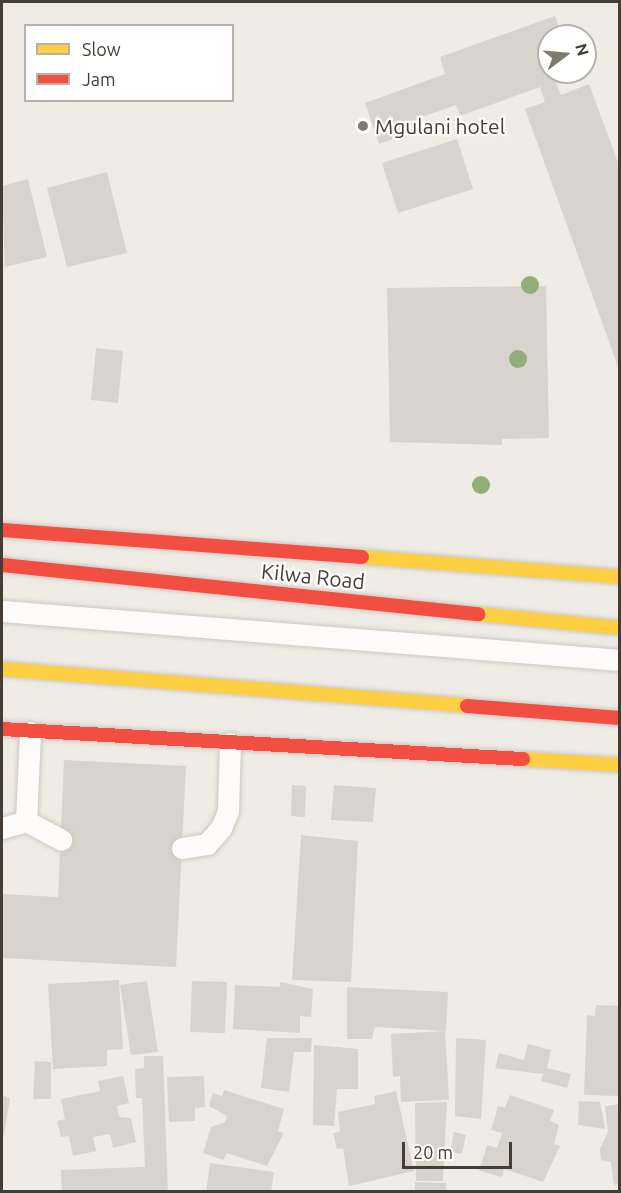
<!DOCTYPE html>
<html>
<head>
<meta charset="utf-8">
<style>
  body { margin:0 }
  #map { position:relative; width:621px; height:1193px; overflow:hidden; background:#efece6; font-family:Ubuntu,sans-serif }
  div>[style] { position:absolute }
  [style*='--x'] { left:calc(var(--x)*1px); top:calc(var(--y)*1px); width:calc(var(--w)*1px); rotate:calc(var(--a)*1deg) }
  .building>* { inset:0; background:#d7d3cd }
  .roads { filter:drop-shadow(0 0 2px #cbc8c2) drop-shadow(0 0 2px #cbc8c2) }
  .lane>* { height:21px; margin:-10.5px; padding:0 10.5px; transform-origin:10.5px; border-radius:10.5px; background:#fdfcfb }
  .slow>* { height:14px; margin:-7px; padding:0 7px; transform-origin:7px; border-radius:7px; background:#ffcf43 }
  .jam>* { height:14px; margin:-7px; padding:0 7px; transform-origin:7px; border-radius:7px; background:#f24e42 }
  .trees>* { width:18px; height:18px; margin:-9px; border-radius:50%; background:#93ad7a }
  .dots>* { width:16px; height:16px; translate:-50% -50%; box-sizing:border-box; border:3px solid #fff; border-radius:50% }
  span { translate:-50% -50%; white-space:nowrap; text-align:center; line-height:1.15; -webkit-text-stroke:4.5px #fff; paint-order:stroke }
  .poi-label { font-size:21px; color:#453d32 }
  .left { translate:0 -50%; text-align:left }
  .street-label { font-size:21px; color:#453d32 }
  .frame { position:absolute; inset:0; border:3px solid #453d32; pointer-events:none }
  .legend { position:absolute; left:24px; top:24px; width:210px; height:78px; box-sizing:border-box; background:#fff; border:2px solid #b5b1ad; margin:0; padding:8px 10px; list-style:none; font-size:18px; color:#453d32 }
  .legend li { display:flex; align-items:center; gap:12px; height:30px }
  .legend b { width:30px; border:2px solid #b5b1ad }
  .north { position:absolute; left:537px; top:24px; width:60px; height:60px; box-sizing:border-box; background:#fff; border:2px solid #b5b1ad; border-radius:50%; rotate:74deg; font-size:16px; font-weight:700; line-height:24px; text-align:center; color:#453d32 }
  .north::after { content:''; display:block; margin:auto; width:21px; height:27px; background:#807a71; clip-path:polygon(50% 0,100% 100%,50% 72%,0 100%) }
  .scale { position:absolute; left:402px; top:1142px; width:110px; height:27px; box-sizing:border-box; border:3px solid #453d32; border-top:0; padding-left:8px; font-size:18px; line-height:21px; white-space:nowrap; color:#453d32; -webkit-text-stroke:4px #fff; paint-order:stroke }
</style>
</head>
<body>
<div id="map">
  <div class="building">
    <i style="clip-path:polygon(555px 16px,562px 36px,549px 36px,549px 72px,575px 72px,556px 82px,561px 95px,589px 84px,620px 168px,620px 372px,525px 109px,545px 102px,540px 87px,460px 116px,456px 105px,411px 121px,415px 131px,379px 144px,365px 103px,445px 74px,440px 57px)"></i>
    <i style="clip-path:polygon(457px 139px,473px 189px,398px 213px,382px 163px)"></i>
    <i style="clip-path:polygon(107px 172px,127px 253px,67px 267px,47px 188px)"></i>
    <i style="clip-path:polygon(28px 179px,47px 257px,5px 267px,2px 186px)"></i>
    <i style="clip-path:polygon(546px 286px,549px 438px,502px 439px,502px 445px,390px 442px,387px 288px)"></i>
    <i style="clip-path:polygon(96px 348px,123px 351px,118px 403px,91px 400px)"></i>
    <i style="clip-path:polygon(64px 760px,186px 766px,176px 967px,2px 958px,2px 894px,58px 897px)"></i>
    <i style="clip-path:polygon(292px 785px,306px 786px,305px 817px,291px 816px)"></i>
    <i style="clip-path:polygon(334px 785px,376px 788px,373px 822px,331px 820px)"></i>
    <i style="clip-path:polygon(301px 835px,358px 841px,351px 982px,292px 980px)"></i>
    <i style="clip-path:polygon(119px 980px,123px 1049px,107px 1050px,107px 1066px,53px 1069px,48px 984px)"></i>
    <i style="clip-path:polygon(147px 981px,158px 1052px,131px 1055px,120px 985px)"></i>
    <i style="clip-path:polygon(192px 981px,227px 982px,225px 1033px,190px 1032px)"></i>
    <i style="clip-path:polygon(280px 982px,313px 989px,311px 1017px,300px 1016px,300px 1033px,233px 1029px,235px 985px,280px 987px)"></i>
    <i style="clip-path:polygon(347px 987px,448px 992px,446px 1031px,375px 1027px,372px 1039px,347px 1039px)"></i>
    <i style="clip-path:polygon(596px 1005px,620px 1006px,620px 1096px,584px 1095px,587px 1015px,595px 1016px)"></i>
    <i style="clip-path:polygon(445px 1031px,449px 1100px,401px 1102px,400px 1076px,393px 1077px,391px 1034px)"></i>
    <i style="clip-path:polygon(267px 1038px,312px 1038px,311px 1052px,294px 1052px,289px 1092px,261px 1088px)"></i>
    <i style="clip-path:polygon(456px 1038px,486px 1040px,481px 1119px,455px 1116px)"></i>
    <i style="clip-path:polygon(528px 1044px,551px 1050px,547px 1068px,571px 1074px,567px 1088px,541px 1081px,543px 1074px,495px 1068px,499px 1053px,524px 1060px)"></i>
    <i style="clip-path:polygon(314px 1045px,358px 1049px,358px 1089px,337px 1089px,334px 1126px,313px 1125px)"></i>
    <i style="clip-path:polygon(144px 1056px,163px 1056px,168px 1192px,62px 1192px,61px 1170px,145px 1167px,142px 1098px,136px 1098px,135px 1069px,144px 1068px)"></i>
    <i style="clip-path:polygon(35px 1061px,51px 1062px,51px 1099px,33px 1099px)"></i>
    <i style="clip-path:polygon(123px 1076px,129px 1103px,117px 1106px,119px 1117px,131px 1118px,136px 1142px,113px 1148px,110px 1134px,93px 1137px,96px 1151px,73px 1156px,69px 1136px,61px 1137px,57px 1121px,65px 1119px,61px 1099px,100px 1091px,98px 1081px)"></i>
    <i style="clip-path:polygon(204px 1076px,205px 1107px,195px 1108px,195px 1121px,169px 1122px,167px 1077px)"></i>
    <i style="clip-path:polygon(224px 1090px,284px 1109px,278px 1131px,284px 1133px,267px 1166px,227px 1153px,223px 1160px,203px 1153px,211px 1127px,225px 1122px,227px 1116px,209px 1106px,213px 1093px,222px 1096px)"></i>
    <i style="clip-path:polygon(396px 1091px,414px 1171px,349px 1186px,343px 1148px,337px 1149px,333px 1133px,340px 1132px,338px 1112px,375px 1104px,374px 1096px)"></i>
    <i style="clip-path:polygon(2px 1095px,10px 1098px,4px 1135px,2px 1134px)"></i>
    <i style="clip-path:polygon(510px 1095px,554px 1110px,550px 1121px,559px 1125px,554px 1144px,560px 1146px,543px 1182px,504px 1169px,502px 1177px,479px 1171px,487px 1145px,497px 1148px,502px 1133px,491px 1130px,498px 1106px,505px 1108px)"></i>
    <i style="clip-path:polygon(579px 1101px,600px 1102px,605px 1129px,578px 1125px)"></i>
    <i style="clip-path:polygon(447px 1102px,443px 1181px,416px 1181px,415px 1103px)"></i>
    <i style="clip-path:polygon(620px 1104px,620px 1184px,614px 1185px,611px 1162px,601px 1160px,600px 1149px,608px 1132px,605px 1106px)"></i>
    <i style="clip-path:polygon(454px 1132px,466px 1135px,462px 1154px,450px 1152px)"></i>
    <i style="clip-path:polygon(210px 1163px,274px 1172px,271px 1192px,206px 1192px)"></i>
    <i style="clip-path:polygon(415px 1182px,446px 1183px,446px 1192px,415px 1192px)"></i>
  </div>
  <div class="roads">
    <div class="lane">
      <i style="--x:2;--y:611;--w:620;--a:4.53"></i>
      <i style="--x:26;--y:821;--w:40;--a:28"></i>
      <i style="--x:2;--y:828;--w:25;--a:-16"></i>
      <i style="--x:26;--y:821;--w:89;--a:-87.4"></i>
      <i style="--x:182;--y:848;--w:25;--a:-9"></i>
      <i style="--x:207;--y:844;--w:21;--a:-49"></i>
      <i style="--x:221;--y:828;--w:18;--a:-68"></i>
      <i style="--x:228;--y:811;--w:68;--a:-88.3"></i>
    </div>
    <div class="slow">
      <i style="--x:362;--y:557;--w:259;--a:4.4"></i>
      <i style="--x:478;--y:614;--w:143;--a:5.6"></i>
      <i style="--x:2;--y:669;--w:466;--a:4.5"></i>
      <i style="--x:523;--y:759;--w:97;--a:3.5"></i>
    </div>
    <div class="jam">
      <i style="--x:2;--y:530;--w:361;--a:4.3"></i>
      <i style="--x:2;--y:565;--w:479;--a:5.9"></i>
      <i style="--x:467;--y:706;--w:153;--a:4.5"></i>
      <i style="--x:2;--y:729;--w:522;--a:3.3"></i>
    </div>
  </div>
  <div class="trees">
    <i style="left:530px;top:285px"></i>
    <i style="left:518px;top:359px"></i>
    <i style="left:481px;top:485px"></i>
  </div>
  <div class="dots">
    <i style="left:363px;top:126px;background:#807a71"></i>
  </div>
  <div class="poi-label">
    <span class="left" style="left:375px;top:126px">Mgulani hotel</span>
  </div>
  <div class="street-label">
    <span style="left:313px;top:576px;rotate:6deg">Kilwa Road</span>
  </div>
  <div class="frame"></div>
  <ul class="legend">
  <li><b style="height:8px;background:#ffcf43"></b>Slow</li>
  <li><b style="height:8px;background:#f24e42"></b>Jam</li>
  </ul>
  <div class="north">N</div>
  <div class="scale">20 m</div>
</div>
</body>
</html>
